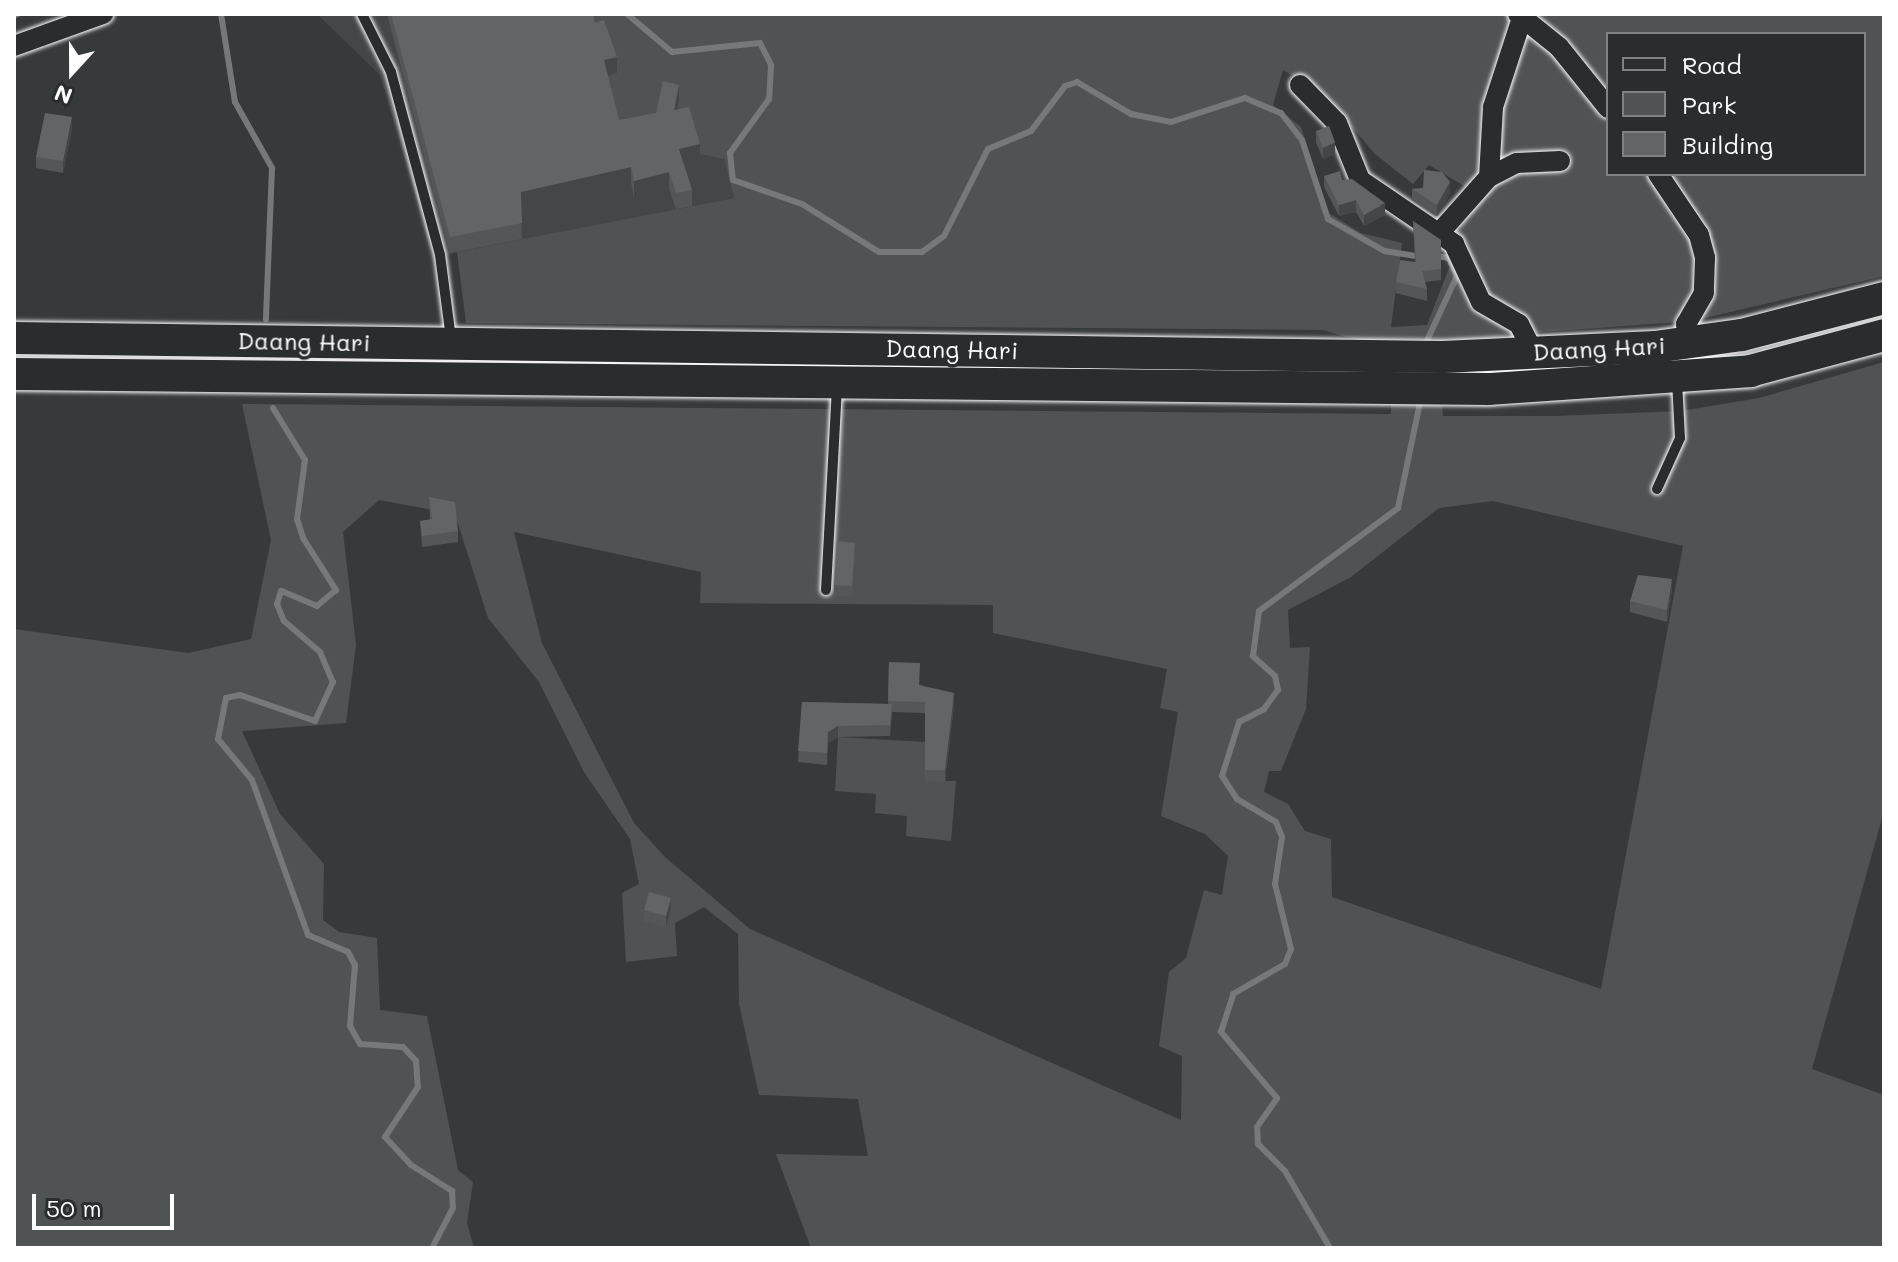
<!DOCTYPE html>
<html>
<head>
<meta charset="utf-8">
<style>
  body { margin:0 }
  #map { position:relative; width:1898px; height:1262px; overflow:hidden; background:#373a3b; font-family:Mali,sans-serif }
  div>[style] { position:absolute }
  [style*='--x'] { left:calc(var(--x)*1px); top:calc(var(--y)*1px); width:calc(var(--w)*1px); rotate:calc(var(--a)*1deg) }
  .built>* { inset:0; background:#444748 }
  .green>* { inset:0; background:#505354 }
  .stream>* { height:6px; margin:-3px; padding:0 3px; transform-origin:3px; border-radius:3px; background:#767879 }
  .roads { filter:drop-shadow(0 0 2px #fff) drop-shadow(0 0 2px #fff) }
  .service>* { height:10px; margin:-5px; padding:0 5px; transform-origin:5px; border-radius:5px; background:#2a2d2e }
  .minor>* { height:20px; margin:-10px; padding:0 10px; transform-origin:10px; border-radius:10px; background:#2a2d2e }
  .primary>* { height:32px; margin:-16px; padding:0 16px; transform-origin:16px; border-radius:16px; background:#2a2d2e }
  .wall>* { inset:0; background:#555657 }
  .shaded-wall>* { inset:0; background:#454647 }
  .building>* { inset:0; background:#636465 }
  span { translate:-50% -50%; white-space:nowrap; text-align:center; line-height:1.15; -webkit-text-stroke:7px #2a2d2e; paint-order:stroke }
  .street-label { font-size:24px; color:#fff }
  .frame { position:absolute; inset:0; border:16px solid #fff; pointer-events:none }
  .legend { position:absolute; left:1606px; top:32px; width:260px; height:144px; box-sizing:border-box; background:#2a2d2e; border:2px solid #7f8182; margin:0; padding:10px 14px; list-style:none; font-size:24px; color:#fff }
  .legend li { display:flex; align-items:center; gap:16px; height:40px }
  .legend b { width:40px; border:2px solid #7f8182 }
  .north { position:absolute; left:32px; top:32px; width:80px; height:80px; -webkit-text-stroke:6px #2a2d2e; paint-order:stroke; rotate:201deg; font-size:22px; font-weight:700; line-height:32px; text-align:center; color:#fff }
  .north::after { content:''; display:block; margin:auto; width:28px; height:36px; background:#fff; clip-path:polygon(50% 0,100% 100%,50% 72%,0 100%) }
  .scale { position:absolute; left:32px; top:1194px; width:142px; height:36px; box-sizing:border-box; border:4px solid #fff; border-top:0; padding-left:10px; font-size:24px; line-height:28px; white-space:nowrap; color:#fff; -webkit-text-stroke:6px #2a2d2e; paint-order:stroke }
</style>
</head>
<body>
<div id="map">
  <div class="built">
    <i style="clip-path:polygon(317px 14px,589px 14px,724px 159px,734px 198px,434px 257px,380px 75px)"></i>
  </div>
  <div class="green">
    <i style="clip-path:polygon(evenodd,589px 14px,1884px 14px,1884px 276px,1692px 321px,1512px 334px,1466px 346px,1377px 346px,1323px 330px,466px 323px,457px 252px,734px 198px,724px 159px,619px 137px,589px 14px,1608px 34px,1864px 34px,1864px 174px,1608px 174px,1608px 34px,589px 14px,1283px 70px,1323px 93px,1375px 154px,1413px 184px,1429px 165px,1481px 196px,1457px 233px,1468px 250px,1449px 268px,1427px 325px,1391px 327px,1402px 243px,1361px 233px,1327px 212px,1301px 127px,1273px 105px,1283px 70px)"></i>
    <i style="clip-path:polygon(evenodd,1884px 362px,1884px 811px,1812px 1069px,1884px 1095px,1884px 1248px,811px 1248px,776px 1154px,868px 1156px,858px 1099px,759px 1095px,739px 1004px,738px 934px,704px 907px,675px 923px,677px 956px,626px 962px,622px 893px,639px 884px,630px 839px,584px 772px,539px 682px,488px 618px,455px 514px,379px 500px,343px 532px,356px 645px,346px 723px,242px 731px,280px 814px,324px 864px,323px 920px,339px 932px,377px 938px,380px 1010px,427px 1016px,458px 1170px,473px 1182px,467px 1223px,474px 1248px,14px 1248px,14px 629px,188px 653px,251px 639px,271px 540px,242px 404px,1391px 414px,1391px 399px,1442px 399px,1443px 416px,1555px 416px,1681px 411px,1759px 398px,1884px 362px,1493px 501px,1683px 546px,1601px 989px,1332px 897px,1331px 839px,1305px 831px,1288px 804px,1264px 792px,1269px 771px,1281px 771px,1306px 709px,1310px 647px,1290px 648px,1288px 610px,1351px 577px,1439px 508px,1493px 501px,1884px 362px,514px 532px,701px 572px,700px 603px,993px 605px,993px 633px,1167px 669px,1160px 708px,1178px 712px,1161px 816px,1205px 834px,1228px 856px,1222px 895px,1204px 890px,1186px 958px,1169px 972px,1159px 1046px,1182px 1056px,1181px 1120px,750px 929px,665px 857px,634px 823px,542px 643px,514px 532px)"></i>
    <i style="clip-path:polygon(838px 737px,926px 742px,925px 781px,956px 781px,951px 841px,906px 836px,907px 816px,875px 813px,876px 794px,835px 791px)"></i>
  </div>
  <div class="stream">
    <i style="--x:221;--y:14;--w:89;--a:81"></i>
    <i style="--x:235;--y:102;--w:76;--a:60.7"></i>
    <i style="--x:272;--y:168;--w:151;--a:92.3"></i>
    <i style="--x:627;--y:14;--w:59;--a:40.2"></i>
    <i style="--x:672;--y:52;--w:88;--a:-5.8"></i>
    <i style="--x:760;--y:43;--w:25;--a:63"></i>
    <i style="--x:771;--y:65;--w:34;--a:93"></i>
    <i style="--x:769;--y:99;--w:67;--a:125.8"></i>
    <i style="--x:730;--y:153;--w:27;--a:84"></i>
    <i style="--x:733;--y:180;--w:73;--a:19.2"></i>
    <i style="--x:802;--y:204;--w:91;--a:31.9"></i>
    <i style="--x:879;--y:252;--w:43;--a:0"></i>
    <i style="--x:922;--y:252;--w:27;--a:-36"></i>
    <i style="--x:944;--y:236;--w:97;--a:-63.2"></i>
    <i style="--x:988;--y:149;--w:47;--a:-22.7"></i>
    <i style="--x:1031;--y:131;--w:56;--a:-52.9"></i>
    <i style="--x:1065;--y:86;--w:13;--a:-18"></i>
    <i style="--x:1077;--y:82;--w:63;--a:30.7"></i>
    <i style="--x:1131;--y:114;--w:41;--a:11.3"></i>
    <i style="--x:1171;--y:122;--w:78;--a:-18"></i>
    <i style="--x:1245;--y:98;--w:39;--a:23"></i>
    <i style="--x:1281;--y:113;--w:34;--a:52"></i>
    <i style="--x:1302;--y:140;--w:83;--a:71.8"></i>
    <i style="--x:1328;--y:219;--w:64;--a:29.7"></i>
    <i style="--x:1384;--y:251;--w:37;--a:9"></i>
    <i style="--x:14;--y:16;--w:4;--a:-27"></i>
    <i style="--x:1424;--y:347;--w:78;--a:-65.1"></i>
    <i style="--x:1457;--y:276;--w:20;--a:-114"></i>
    <i style="--x:1449;--y:258;--w:13;--a:-171"></i>
    <i style="--x:273;--y:408;--w:61;--a:58.4"></i>
    <i style="--x:305;--y:460;--w:60;--a:97.7"></i>
    <i style="--x:297;--y:519;--w:20;--a:72"></i>
    <i style="--x:303;--y:538;--w:62;--a:57.6"></i>
    <i style="--x:336;--y:590;--w:25;--a:140"></i>
    <i style="--x:317;--y:606;--w:39;--a:-157"></i>
    <i style="--x:281;--y:591;--w:14;--a:107"></i>
    <i style="--x:277;--y:604;--w:18;--a:68"></i>
    <i style="--x:284;--y:621;--w:48;--a:40.7"></i>
    <i style="--x:320;--y:652;--w:33;--a:67"></i>
    <i style="--x:333;--y:682;--w:43;--a:114.8"></i>
    <i style="--x:315;--y:721;--w:79;--a:-160.9"></i>
    <i style="--x:240;--y:695;--w:14;--a:168"></i>
    <i style="--x:226;--y:698;--w:42;--a:101"></i>
    <i style="--x:218;--y:739;--w:53;--a:50.3"></i>
    <i style="--x:252;--y:780;--w:165;--a:70.1"></i>
    <i style="--x:308;--y:935;--w:43;--a:23"></i>
    <i style="--x:348;--y:952;--w:15;--a:62"></i>
    <i style="--x:355;--y:965;--w:61;--a:94.7"></i>
    <i style="--x:350;--y:1026;--w:21;--a:61"></i>
    <i style="--x:360;--y:1044;--w:43;--a:4"></i>
    <i style="--x:403;--y:1047;--w:19;--a:47"></i>
    <i style="--x:416;--y:1061;--w:26;--a:86"></i>
    <i style="--x:418;--y:1087;--w:60;--a:123.4"></i>
    <i style="--x:385;--y:1137;--w:38;--a:47"></i>
    <i style="--x:411;--y:1165;--w:49;--a:32.4"></i>
    <i style="--x:452;--y:1191;--w:17;--a:87"></i>
    <i style="--x:453;--y:1208;--w:45;--a:117.7"></i>
    <i style="--x:1330;--y:1248;--w:89;--a:-120.3"></i>
    <i style="--x:1285;--y:1171;--w:38;--a:-135"></i>
    <i style="--x:1258;--y:1144;--w:17;--a:-93"></i>
    <i style="--x:1257;--y:1127;--w:35;--a:-55"></i>
    <i style="--x:1277;--y:1098;--w:87;--a:-130.3"></i>
    <i style="--x:1221;--y:1032;--w:40;--a:-72"></i>
    <i style="--x:1233;--y:994;--w:60;--a:-30"></i>
    <i style="--x:1285;--y:964;--w:16;--a:-68"></i>
    <i style="--x:1291;--y:949;--w:67;--a:-103.8"></i>
    <i style="--x:1275;--y:884;--w:48;--a:-81.5"></i>
    <i style="--x:1282;--y:837;--w:16;--a:-112"></i>
    <i style="--x:1276;--y:822;--w:45;--a:-149.5"></i>
    <i style="--x:1237;--y:799;--w:27;--a:-123"></i>
    <i style="--x:1222;--y:776;--w:57;--a:-72.5"></i>
    <i style="--x:1239;--y:722;--w:28;--a:-27"></i>
    <i style="--x:1264;--y:709;--w:24;--a:-54"></i>
    <i style="--x:1278;--y:690;--w:14;--a:-102"></i>
    <i style="--x:1275;--y:676;--w:30;--a:-138"></i>
    <i style="--x:1253;--y:656;--w:45;--a:-82.4"></i>
    <i style="--x:1259;--y:611;--w:173;--a:-36.5"></i>
    <i style="--x:1398;--y:508;--w:112;--a:-78.2"></i>
  </div>
  <div class="roads">
    <div class="service">
      <i style="--x:362;--y:14;--w:65;--a:63.4"></i>
      <i style="--x:391;--y:72;--w:189;--a:75"></i>
      <i style="--x:440;--y:255;--w:84;--a:82.5"></i>
      <i style="--x:1657;--y:489;--w:56;--a:-65.7"></i>
      <i style="--x:1680;--y:438;--w:57;--a:-93"></i>
      <i style="--x:826;--y:590;--w:202;--a:-86.9"></i>
    </div>
    <div class="minor">
      <i style="--x:1518;--y:14;--w:53;--a:38.8"></i>
      <i style="--x:1559;--y:47;--w:78;--a:51.2"></i>
      <i style="--x:14;--y:46;--w:95;--a:-19.8"></i>
      <i style="--x:1300;--y:85;--w:53;--a:45.8"></i>
      <i style="--x:1337;--y:123;--w:61;--a:68"></i>
      <i style="--x:1360;--y:180;--w:114;--a:34.2"></i>
      <i style="--x:1454;--y:244;--w:64;--a:65"></i>
      <i style="--x:1481;--y:302;--w:44;--a:30.1"></i>
      <i style="--x:1519;--y:324;--w:31;--a:63"></i>
      <i style="--x:1658;--y:174;--w:73;--a:56.1"></i>
      <i style="--x:1699;--y:235;--w:24;--a:75"></i>
      <i style="--x:1705;--y:258;--w:35;--a:92"></i>
      <i style="--x:1704;--y:293;--w:36;--a:120"></i>
      <i style="--x:1686;--y:324;--w:19;--a:81"></i>
      <i style="--x:1489;--y:177;--w:31;--a:-27"></i>
      <i style="--x:1517;--y:163;--w:43;--a:-2.7"></i>
      <i style="--x:1441;--y:231;--w:72;--a:-48.4"></i>
      <i style="--x:1489;--y:177;--w:70;--a:-86.7"></i>
      <i style="--x:1493;--y:107;--w:94;--a:-72"></i>
    </div>
    <div class="primary">
      <i style="--x:14;--y:338;--w:1428;--a:0.76"></i>
      <i style="--x:1442;--y:357;--w:213;--a:-2.7"></i>
      <i style="--x:1655;--y:347;--w:88;--a:-7.9"></i>
      <i style="--x:1742;--y:335;--w:147;--a:-14.6"></i>
      <i style="--x:14;--y:374;--w:1475;--a:0.58"></i>
      <i style="--x:1489;--y:389;--w:262;--a:-3.9"></i>
      <i style="--x:1750;--y:371;--w:139;--a:-15"></i>
    </div>
  </div>
  <div class="wall">
    <i style="clip-path:polygon(387px 14px,593px 14px,595px 23px,617px 73px,608px 76px,619px 120px,656px 113px,679px 101px,678px 109px,700px 160px,684px 164px,692px 190px,692px 206px,676px 209px,669px 189px,634px 198px,631px 183px,521px 209px,522px 239px,450px 253px)"></i>
    <i style="clip-path:polygon(72px 128px,63px 173px,36px 168px,36px 157px)"></i>
    <i style="clip-path:polygon(1316px 131px,1335px 154px,1323px 159px,1316px 142px)"></i>
    <i style="clip-path:polygon(1324px 176px,1342px 180px,1385px 215px,1364px 226px,1356px 212px,1339px 216px,1324px 187px)"></i>
    <i style="clip-path:polygon(1423px 188px,1450px 193px,1437px 216px,1412px 200px,1412px 189px)"></i>
    <i style="clip-path:polygon(1413px 221px,1441px 240px,1441px 280px,1425px 282px,1427px 289px,1427px 301px,1396px 293px,1396px 282px,1415px 262px)"></i>
    <i style="clip-path:polygon(429px 497px,458px 531px,458px 542px,422px 547px,420px 521px,430px 520px)"></i>
    <i style="clip-path:polygon(855px 554px,852px 597px,834px 596px,834px 585px)"></i>
    <i style="clip-path:polygon(1672px 590px,1667px 622px,1630px 612px,1630px 601px)"></i>
    <i style="clip-path:polygon(889px 662px,920px 685px,954px 705px,945px 782px,925px 781px,925px 713px,892px 712px,890px 736px,838px 737px,828px 743px,827px 765px,798px 762px,802px 702px,888px 704px)"></i>
    <i style="clip-path:polygon(644px 910px,671px 910px,666px 927px,644px 921px)"></i>
  </div>
  <div class="shaded-wall">
    <i style="clip-path:polygon(617px 57px,617px 73px,604px 77px,604px 60px)"></i>
    <i style="clip-path:polygon(679px 85px,679px 101px,674px 127px,674px 110px)"></i>
    <i style="clip-path:polygon(72px 117px,72px 128px,63px 173px,63px 161px)"></i>
    <i style="clip-path:polygon(1335px 142px,1335px 154px,1323px 159px,1323px 148px)"></i>
    <i style="clip-path:polygon(700px 144px,700px 160px,679px 165px,679px 149px)"></i>
    <i style="clip-path:polygon(631px 167px,631px 183px,521px 209px,521px 192px)"></i>
    <i style="clip-path:polygon(669px 172px,669px 189px,634px 198px,634px 181px)"></i>
    <i style="clip-path:polygon(1450px 182px,1450px 193px,1437px 216px,1437px 205px)"></i>
    <i style="clip-path:polygon(1356px 200px,1356px 212px,1339px 216px,1339px 205px)"></i>
    <i style="clip-path:polygon(1385px 203px,1385px 215px,1364px 226px,1364px 215px)"></i>
    <i style="clip-path:polygon(1672px 579px,1672px 590px,1667px 622px,1667px 610px)"></i>
    <i style="clip-path:polygon(954px 693px,954px 705px,945px 782px,945px 770px)"></i>
    <i style="clip-path:polygon(838px 726px,838px 737px,828px 743px,827px 765px,828px 732px)"></i>
    <i style="clip-path:polygon(671px 898px,671px 910px,666px 927px,666px 916px)"></i>
  </div>
  <div class="building">
    <i style="clip-path:polygon(391px 14px,593px 14px,595px 23px,604px 20px,617px 57px,604px 60px,619px 120px,656px 113px,663px 81px,679px 85px,674px 110px,689px 107px,700px 144px,679px 149px,692px 190px,676px 193px,669px 172px,634px 181px,631px 167px,521px 192px,522px 223px,450px 237px)"></i>
    <i style="clip-path:polygon(45px 113px,72px 117px,63px 161px,36px 157px)"></i>
    <i style="clip-path:polygon(1329px 126px,1335px 142px,1323px 148px,1316px 131px)"></i>
    <i style="clip-path:polygon(1424px 170px,1442px 172px,1450px 182px,1437px 205px,1412px 189px,1423px 188px)"></i>
    <i style="clip-path:polygon(1340px 171px,1342px 180px,1352px 179px,1385px 203px,1364px 215px,1356px 200px,1339px 205px,1324px 176px)"></i>
    <i style="clip-path:polygon(1413px 221px,1441px 240px,1441px 269px,1422px 271px,1427px 289px,1396px 282px,1400px 260px,1416px 262px)"></i>
    <i style="clip-path:polygon(429px 497px,455px 502px,458px 531px,422px 536px,420px 521px,432px 519px)"></i>
    <i style="clip-path:polygon(837px 541px,855px 543px,852px 586px,834px 585px)"></i>
    <i style="clip-path:polygon(1638px 575px,1672px 579px,1667px 610px,1630px 601px)"></i>
    <i style="clip-path:polygon(889px 662px,920px 663px,919px 685px,954px 693px,945px 770px,925px 770px,925px 702px,888px 701px)"></i>
    <i style="clip-path:polygon(802px 702px,892px 704px,890px 725px,838px 726px,828px 732px,827px 753px,798px 751px)"></i>
    <i style="clip-path:polygon(649px 892px,671px 898px,666px 916px,644px 910px)"></i>
  </div>
  <div class="street-label">
    <span style="left:304px;top:341px;rotate:1deg">Daang Hari</span>
    <span style="left:1599px;top:348px;rotate:-3deg">Daang Hari</span>
    <span style="left:952px;top:349px;rotate:1deg">Daang Hari</span>
  </div>
  <div class="frame"></div>
  <ul class="legend">
  <li><b style="height:10px;background:#2a2d2e"></b>Road</li>
  <li><b style="height:22px;background:#505354"></b>Park</li>
  <li><b style="height:22px;background:#636465"></b>Building</li>
  </ul>
  <div class="north">N</div>
  <div class="scale">50 m</div>
</div>
</body>
</html>
